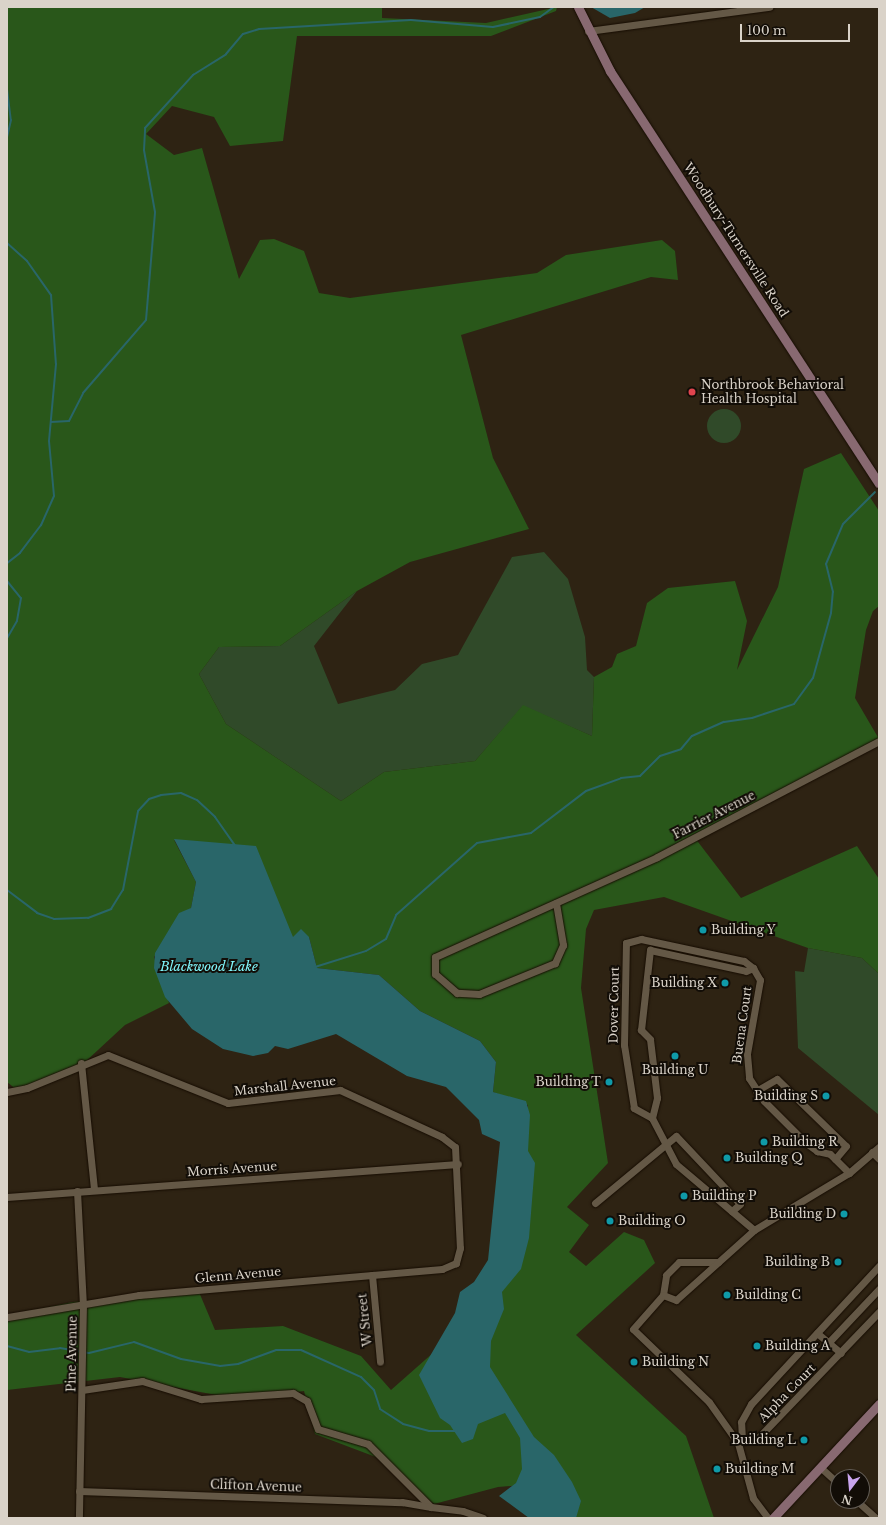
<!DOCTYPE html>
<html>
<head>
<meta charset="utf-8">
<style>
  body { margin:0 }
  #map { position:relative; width:886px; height:1525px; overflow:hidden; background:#2e2313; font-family:"Libre Baskerville",serif }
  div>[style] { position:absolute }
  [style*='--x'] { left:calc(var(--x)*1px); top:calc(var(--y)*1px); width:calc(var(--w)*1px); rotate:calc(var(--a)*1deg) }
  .green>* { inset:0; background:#304a29 }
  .round { border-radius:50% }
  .forest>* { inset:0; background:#29571a }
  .water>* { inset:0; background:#296669 }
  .stream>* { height:2px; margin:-1px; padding:0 1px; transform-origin:1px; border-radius:1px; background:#296669 }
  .roads { filter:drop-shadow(0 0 1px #160c01) drop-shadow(0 0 1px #160c01) }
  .street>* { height:7px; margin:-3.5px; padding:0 3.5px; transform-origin:3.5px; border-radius:3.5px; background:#645846 }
  .secondary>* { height:9px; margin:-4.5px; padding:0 4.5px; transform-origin:4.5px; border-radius:4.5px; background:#886971 }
  .dots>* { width:11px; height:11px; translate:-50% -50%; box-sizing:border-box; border:2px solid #120d07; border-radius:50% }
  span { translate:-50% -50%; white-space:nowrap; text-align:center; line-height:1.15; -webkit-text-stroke:4px #120d07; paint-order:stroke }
  .street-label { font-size:12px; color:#dad3c9 }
  .poi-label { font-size:12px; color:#dad3c9 }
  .left { translate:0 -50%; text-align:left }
  .right { translate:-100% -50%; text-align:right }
  .water-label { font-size:13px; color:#80f6fb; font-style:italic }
  .frame { position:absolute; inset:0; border:8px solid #dad3c9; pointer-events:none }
  .north { position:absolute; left:830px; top:1469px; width:40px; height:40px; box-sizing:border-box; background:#120d07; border:1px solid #625c55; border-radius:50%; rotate:196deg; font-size:11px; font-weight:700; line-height:16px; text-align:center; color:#dad3c9 }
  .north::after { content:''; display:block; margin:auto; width:14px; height:18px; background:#c9a5ee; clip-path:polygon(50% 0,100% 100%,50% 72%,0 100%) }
  .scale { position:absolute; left:740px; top:24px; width:110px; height:18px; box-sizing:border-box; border:2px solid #dad3c9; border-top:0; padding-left:5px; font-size:12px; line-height:14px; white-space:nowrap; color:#dad3c9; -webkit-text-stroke:3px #120d07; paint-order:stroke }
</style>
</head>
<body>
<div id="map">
  <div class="green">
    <i class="round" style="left:707px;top:409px;width:34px;height:34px"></i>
    <i style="clip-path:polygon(544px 552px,568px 579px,585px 637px,587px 670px,594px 677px,592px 736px,523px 706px,475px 761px,384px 772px,341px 801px,226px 724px,199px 674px,219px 647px,280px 646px,357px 591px,314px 646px,338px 704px,395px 690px,422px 664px,458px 655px,512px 557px)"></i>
    <i style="clip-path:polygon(808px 948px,862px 958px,879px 974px,879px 1115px,798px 1048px,795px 971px,804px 972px)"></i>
  </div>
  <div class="forest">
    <i style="clip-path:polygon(7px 7px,382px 7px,382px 18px,486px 23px,557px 7px,556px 11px,491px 36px,297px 36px,283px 141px,230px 146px,214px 117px,172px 106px,146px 134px,174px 155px,202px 148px,239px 279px,260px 240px,274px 239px,304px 251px,319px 293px,350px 298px,537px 273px,566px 255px,662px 240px,675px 251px,678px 280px,651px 277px,461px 335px,493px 458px,529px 529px,410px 562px,357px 591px,280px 646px,219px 647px,199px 674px,226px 724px,341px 801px,384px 772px,475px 761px,523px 705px,592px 736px,594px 677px,612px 667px,617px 654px,636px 646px,647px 603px,668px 588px,735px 581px,747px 621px,737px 670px,778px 587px,804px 469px,841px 453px,879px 511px,879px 606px,873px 611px,866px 630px,855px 698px,879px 739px,695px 838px,741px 898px,857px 846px,879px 879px,879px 974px,862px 958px,808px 948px,664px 897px,594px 910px,586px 929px,581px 988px,608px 1163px,567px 1207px,589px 1225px,569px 1252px,586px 1266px,624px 1232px,644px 1240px,655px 1263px,576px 1335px,686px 1436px,714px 1518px,574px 1518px,570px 1481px,498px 1487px,434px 1504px,381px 1459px,315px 1434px,304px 1391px,243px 1400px,120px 1377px,7px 1390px,7px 1316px,72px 1302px,199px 1292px,215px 1330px,283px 1326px,361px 1356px,391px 1390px,502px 1292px,528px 1105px,493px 1092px,496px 1062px,480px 1041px,420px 1011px,379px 975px,317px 968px,309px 937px,293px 938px,174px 840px,196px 882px,191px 908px,154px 957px,169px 1003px,125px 1025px,71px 1075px,17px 1090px,7px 1082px)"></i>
  </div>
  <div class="water">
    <i style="clip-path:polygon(591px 7px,645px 7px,635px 13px,610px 18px)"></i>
    <i style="clip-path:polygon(174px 839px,256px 846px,293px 937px,301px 929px,309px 937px,317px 968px,379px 975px,420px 1011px,480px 1041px,496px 1062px,493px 1092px,526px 1101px,530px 1115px,528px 1151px,535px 1163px,529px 1238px,521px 1269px,502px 1292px,504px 1309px,491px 1341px,490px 1367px,534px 1437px,554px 1455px,572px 1482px,581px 1501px,576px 1518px,529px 1518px,499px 1496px,516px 1483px,522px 1469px,520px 1438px,505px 1413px,478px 1424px,473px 1439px,462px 1443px,450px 1425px,440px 1418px,419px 1375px,455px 1313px,460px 1292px,474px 1282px,488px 1260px,500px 1142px,482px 1134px,479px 1120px,446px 1087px,407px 1076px,336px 1034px,288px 1049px,275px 1046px,268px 1053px,253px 1056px,223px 1049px,192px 1029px,165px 997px,154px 968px,155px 953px,179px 913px,191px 908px,196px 882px)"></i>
  </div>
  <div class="stream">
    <i style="--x:7;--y:89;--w:31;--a:83"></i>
    <i style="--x:11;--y:120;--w:17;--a:103"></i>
    <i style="--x:7;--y:243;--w:27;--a:42"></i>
    <i style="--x:27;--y:261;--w:42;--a:54.8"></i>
    <i style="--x:51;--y:295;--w:69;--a:85.9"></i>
    <i style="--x:56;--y:364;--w:77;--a:95.2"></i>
    <i style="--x:49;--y:441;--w:55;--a:84.8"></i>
    <i style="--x:54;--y:496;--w:32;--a:114"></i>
    <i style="--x:41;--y:525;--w:35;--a:127"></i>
    <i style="--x:20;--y:553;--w:16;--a:142"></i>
    <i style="--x:51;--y:422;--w:18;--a:-3"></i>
    <i style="--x:69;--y:421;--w:31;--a:-63"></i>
    <i style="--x:83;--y:393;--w:96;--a:-49.2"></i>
    <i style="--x:146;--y:320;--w:108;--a:-85.2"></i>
    <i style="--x:155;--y:212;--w:63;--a:-100.1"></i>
    <i style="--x:144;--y:150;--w:22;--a:-87"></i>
    <i style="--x:145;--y:128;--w:72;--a:-47.8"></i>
    <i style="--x:193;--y:75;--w:39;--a:-32"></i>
    <i style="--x:226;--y:54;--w:26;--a:-50"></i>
    <i style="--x:243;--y:34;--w:17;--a:-17"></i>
    <i style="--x:259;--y:29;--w:152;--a:-3.4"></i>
    <i style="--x:411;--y:20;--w:82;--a:4.9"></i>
    <i style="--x:493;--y:27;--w:48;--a:-12"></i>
    <i style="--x:540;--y:17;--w:17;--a:-36"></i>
    <i style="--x:7;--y:581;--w:22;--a:51"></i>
    <i style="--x:21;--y:598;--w:23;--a:100"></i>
    <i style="--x:17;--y:621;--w:20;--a:120"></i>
    <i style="--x:7;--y:890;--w:38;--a:37"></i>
    <i style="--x:37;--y:913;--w:18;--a:19"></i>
    <i style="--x:54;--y:919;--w:34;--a:-2"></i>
    <i style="--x:88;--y:918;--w:25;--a:-21"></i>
    <i style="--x:111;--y:909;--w:22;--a:-58"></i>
    <i style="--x:123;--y:890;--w:80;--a:-79.2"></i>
    <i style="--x:138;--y:811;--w:16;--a:-47"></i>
    <i style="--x:149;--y:799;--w:13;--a:-18"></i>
    <i style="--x:161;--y:795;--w:20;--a:-6"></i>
    <i style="--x:181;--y:793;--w:17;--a:24"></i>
    <i style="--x:197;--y:800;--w:25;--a:43"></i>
    <i style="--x:215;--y:817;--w:35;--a:55"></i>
    <i style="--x:315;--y:967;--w:53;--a:-17.4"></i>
    <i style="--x:366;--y:951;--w:23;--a:-31"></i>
    <i style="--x:386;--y:939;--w:26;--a:-67"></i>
    <i style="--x:396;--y:915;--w:108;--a:-41.6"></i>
    <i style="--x:477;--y:843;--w:55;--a:-10.5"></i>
    <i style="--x:531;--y:833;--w:69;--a:-37.4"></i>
    <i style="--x:586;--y:791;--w:37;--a:-20"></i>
    <i style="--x:621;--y:778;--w:19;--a:-6"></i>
    <i style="--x:640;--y:776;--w:28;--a:-45"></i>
    <i style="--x:660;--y:756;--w:22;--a:-18"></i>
    <i style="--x:681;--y:749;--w:17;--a:-50"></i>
    <i style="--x:692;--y:736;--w:35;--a:-24"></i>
    <i style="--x:724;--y:722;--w:28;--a:-8"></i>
    <i style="--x:752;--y:718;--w:44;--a:-18.4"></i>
    <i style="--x:794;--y:704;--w:32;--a:-54"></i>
    <i style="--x:813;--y:678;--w:67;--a:-74.5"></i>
    <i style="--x:831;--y:613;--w:21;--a:-85"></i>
    <i style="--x:833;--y:592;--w:29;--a:-104"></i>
    <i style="--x:826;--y:564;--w:43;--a:-67"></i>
    <i style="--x:843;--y:524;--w:45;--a:-45"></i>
    <i style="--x:7;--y:1346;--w:23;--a:15"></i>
    <i style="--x:29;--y:1352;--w:31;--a:-7"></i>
    <i style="--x:60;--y:1348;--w:29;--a:10"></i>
    <i style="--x:89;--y:1353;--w:46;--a:-13.7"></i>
    <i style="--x:134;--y:1342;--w:50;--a:19.9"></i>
    <i style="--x:181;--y:1359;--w:40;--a:10"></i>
    <i style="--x:220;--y:1366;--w:18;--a:-6"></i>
    <i style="--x:238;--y:1364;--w:40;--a:-20.2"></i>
    <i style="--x:276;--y:1350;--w:25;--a:0"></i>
    <i style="--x:301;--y:1350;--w:66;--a:24.2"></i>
    <i style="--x:361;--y:1377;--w:18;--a:45"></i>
    <i style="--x:374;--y:1390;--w:20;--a:72"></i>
    <i style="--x:380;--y:1409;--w:27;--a:33"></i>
    <i style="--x:403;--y:1424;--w:27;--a:15"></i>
    <i style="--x:429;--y:1431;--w:28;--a:0"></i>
  </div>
  <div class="roads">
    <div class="street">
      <i style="--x:588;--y:31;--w:183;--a:-7.6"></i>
      <i style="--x:556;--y:903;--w:43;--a:80.5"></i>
      <i style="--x:563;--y:945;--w:20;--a:114"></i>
      <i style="--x:555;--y:963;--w:82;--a:157.8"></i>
      <i style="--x:479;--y:994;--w:22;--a:-177"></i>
      <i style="--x:457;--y:993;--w:29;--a:-139"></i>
      <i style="--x:435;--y:974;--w:17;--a:-90"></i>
      <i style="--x:435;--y:957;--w:243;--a:-24.2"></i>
      <i style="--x:657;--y:857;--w:250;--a:-27.6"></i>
      <i style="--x:81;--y:1063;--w:127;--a:84.1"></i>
      <i style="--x:756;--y:1091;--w:24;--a:-30"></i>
      <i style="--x:777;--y:1079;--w:96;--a:44.2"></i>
      <i style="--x:846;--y:1146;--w:17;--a:130"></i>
      <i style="--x:7;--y:1092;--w:20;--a:-11"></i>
      <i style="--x:27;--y:1088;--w:87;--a:-22.2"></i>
      <i style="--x:108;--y:1055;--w:129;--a:21.8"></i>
      <i style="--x:228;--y:1103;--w:113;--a:-6.6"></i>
      <i style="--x:340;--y:1090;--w:112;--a:24.7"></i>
      <i style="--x:442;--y:1137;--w:16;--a:38"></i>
      <i style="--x:455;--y:1147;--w:101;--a:87.2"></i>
      <i style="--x:460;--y:1248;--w:16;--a:105"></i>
      <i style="--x:456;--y:1263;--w:15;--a:157"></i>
      <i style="--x:442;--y:1269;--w:304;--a:175.1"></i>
      <i style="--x:139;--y:1295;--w:134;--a:170.5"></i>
      <i style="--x:652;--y:1118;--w:21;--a:-76"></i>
      <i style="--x:657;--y:1098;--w:59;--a:-96.8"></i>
      <i style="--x:650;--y:1039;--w:13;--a:-135"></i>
      <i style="--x:641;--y:1030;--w:81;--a:-83.6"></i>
      <i style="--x:650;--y:950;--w:98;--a:12.3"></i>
      <i style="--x:746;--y:971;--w:8;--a:-23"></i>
      <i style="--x:872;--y:1152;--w:10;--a:45"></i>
      <i style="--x:77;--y:1191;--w:113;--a:87"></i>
      <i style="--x:83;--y:1304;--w:214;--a:91.1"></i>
      <i style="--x:7;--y:1197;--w:452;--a:-4.2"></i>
      <i style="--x:595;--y:1203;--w:105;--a:-39.6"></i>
      <i style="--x:676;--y:1136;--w:93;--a:46.7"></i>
      <i style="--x:740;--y:1204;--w:11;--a:139"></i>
      <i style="--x:754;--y:1230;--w:102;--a:-139.8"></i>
      <i style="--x:676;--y:1164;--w:52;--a:-117.6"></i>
      <i style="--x:652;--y:1118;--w:21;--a:-151"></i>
      <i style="--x:634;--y:1108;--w:64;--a:-99"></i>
      <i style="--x:624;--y:1045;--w:102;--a:-88.9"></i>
      <i style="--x:626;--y:943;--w:16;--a:-15"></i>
      <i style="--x:641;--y:939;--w:105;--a:12.1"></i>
      <i style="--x:744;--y:961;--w:11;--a:38"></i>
      <i style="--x:753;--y:968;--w:14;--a:60"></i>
      <i style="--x:760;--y:980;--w:75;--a:100"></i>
      <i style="--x:747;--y:1054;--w:24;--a:85"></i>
      <i style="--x:749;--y:1078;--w:27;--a:57"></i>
      <i style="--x:764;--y:1101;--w:59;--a:45"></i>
      <i style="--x:806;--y:1143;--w:14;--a:36"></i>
      <i style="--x:817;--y:1151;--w:13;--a:13"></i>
      <i style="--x:830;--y:1154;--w:27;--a:45"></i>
      <i style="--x:372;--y:1275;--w:87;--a:84.7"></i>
      <i style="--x:663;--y:1295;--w:20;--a:-81"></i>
      <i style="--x:666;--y:1275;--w:18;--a:-45"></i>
      <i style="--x:679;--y:1262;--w:39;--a:0"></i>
      <i style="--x:817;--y:1333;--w:31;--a:40"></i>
      <i style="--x:829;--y:1342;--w:73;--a:-46.7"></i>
      <i style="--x:82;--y:1390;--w:61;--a:-8.5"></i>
      <i style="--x:142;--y:1381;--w:62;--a:17"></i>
      <i style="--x:201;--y:1399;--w:92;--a:-3.7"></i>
      <i style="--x:293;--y:1393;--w:16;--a:30"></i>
      <i style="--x:307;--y:1401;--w:30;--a:69"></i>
      <i style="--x:318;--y:1429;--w:52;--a:16.7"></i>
      <i style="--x:368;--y:1444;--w:89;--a:45"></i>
      <i style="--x:431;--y:1507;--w:32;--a:7"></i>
      <i style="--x:463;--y:1511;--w:21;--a:19"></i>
      <i style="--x:742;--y:1439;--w:17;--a:-93"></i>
      <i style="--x:741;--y:1422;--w:21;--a:-61"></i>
      <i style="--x:751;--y:1404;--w:188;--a:-47.2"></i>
      <i style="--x:739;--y:1441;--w:18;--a:-6"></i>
      <i style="--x:757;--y:1439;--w:176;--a:-46.2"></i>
      <i style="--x:820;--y:1467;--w:24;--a:42"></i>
      <i style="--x:79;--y:1491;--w:323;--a:2"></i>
      <i style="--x:402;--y:1502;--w:28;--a:10"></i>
      <i style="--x:857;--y:1501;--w:25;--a:42"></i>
      <i style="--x:768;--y:1518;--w:25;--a:-127"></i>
      <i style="--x:753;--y:1498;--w:57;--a:-105.3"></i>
      <i style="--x:738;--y:1443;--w:50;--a:-125.3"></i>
      <i style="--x:709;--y:1402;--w:105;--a:-136.2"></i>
      <i style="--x:633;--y:1329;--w:45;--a:-48.6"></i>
      <i style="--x:663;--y:1295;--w:14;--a:21"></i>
      <i style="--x:676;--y:1300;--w:105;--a:-41.9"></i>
      <i style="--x:754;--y:1230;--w:111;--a:-31"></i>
      <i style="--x:849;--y:1173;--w:40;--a:-41"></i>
    </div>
    <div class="secondary">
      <i style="--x:578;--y:7;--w:72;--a:63.4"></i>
      <i style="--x:610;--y:71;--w:492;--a:56.9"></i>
      <i style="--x:773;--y:1518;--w:156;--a:-47.1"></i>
    </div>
  </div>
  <div class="dots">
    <i style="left:692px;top:392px;background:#e0444e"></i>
    <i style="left:703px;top:930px;background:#0f9aa8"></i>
    <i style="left:725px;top:983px;background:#0f9aa8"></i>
    <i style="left:675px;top:1056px;background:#0f9aa8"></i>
    <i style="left:609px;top:1082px;background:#0f9aa8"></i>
    <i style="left:826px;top:1096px;background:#0f9aa8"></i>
    <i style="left:764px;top:1142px;background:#0f9aa8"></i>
    <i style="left:727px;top:1158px;background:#0f9aa8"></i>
    <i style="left:684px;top:1196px;background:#0f9aa8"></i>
    <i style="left:844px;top:1214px;background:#0f9aa8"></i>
    <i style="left:610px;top:1221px;background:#0f9aa8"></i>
    <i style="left:838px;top:1262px;background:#0f9aa8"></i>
    <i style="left:727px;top:1295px;background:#0f9aa8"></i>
    <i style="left:757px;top:1346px;background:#0f9aa8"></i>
    <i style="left:634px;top:1362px;background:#0f9aa8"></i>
    <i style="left:804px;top:1440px;background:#0f9aa8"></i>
    <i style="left:717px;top:1469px;background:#0f9aa8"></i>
  </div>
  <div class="street-label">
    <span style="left:736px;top:240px;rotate:57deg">Woodbury-Turnersville Road</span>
    <span style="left:714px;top:815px;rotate:-27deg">Farrier Avenue</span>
    <span style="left:614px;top:1005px;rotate:-89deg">Dover Court</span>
    <span style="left:742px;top:1025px;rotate:-82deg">Buena Court</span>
    <span style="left:285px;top:1086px;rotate:-6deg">Marshall Avenue</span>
    <span style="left:232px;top:1169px;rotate:-4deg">Morris Avenue</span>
    <span style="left:238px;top:1275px;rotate:-5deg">Glenn Avenue</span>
    <span style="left:365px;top:1320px;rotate:-96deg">W Street</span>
    <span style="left:72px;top:1354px;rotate:-89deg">Pine Avenue</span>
    <span style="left:787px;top:1393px;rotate:-46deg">Alpha Court</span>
    <span style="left:256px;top:1486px;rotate:2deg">Clifton Avenue</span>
  </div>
  <div class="poi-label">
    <span class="left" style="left:701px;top:392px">Northbrook Behavioral<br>Health Hospital</span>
    <span class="left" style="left:711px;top:930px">Building Y</span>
    <span class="right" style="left:717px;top:983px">Building X</span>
    <span style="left:675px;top:1070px">Building U</span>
    <span class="right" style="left:601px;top:1082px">Building T</span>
    <span class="right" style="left:818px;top:1096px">Building S</span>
    <span class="left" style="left:772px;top:1142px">Building R</span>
    <span class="left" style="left:735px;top:1158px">Building Q</span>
    <span class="left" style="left:692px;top:1196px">Building P</span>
    <span class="right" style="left:836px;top:1214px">Building D</span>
    <span class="left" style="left:618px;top:1221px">Building O</span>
    <span class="right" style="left:830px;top:1262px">Building B</span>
    <span class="left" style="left:735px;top:1295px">Building C</span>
    <span class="left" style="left:765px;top:1346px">Building A</span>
    <span class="left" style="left:642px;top:1362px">Building N</span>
    <span class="right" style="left:796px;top:1440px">Building L</span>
    <span class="left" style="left:725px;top:1469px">Building M</span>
  </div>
  <div class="water-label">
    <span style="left:209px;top:967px">Blackwood Lake</span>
  </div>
  <div class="frame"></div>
  <div class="north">N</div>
  <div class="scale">100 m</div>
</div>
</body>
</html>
